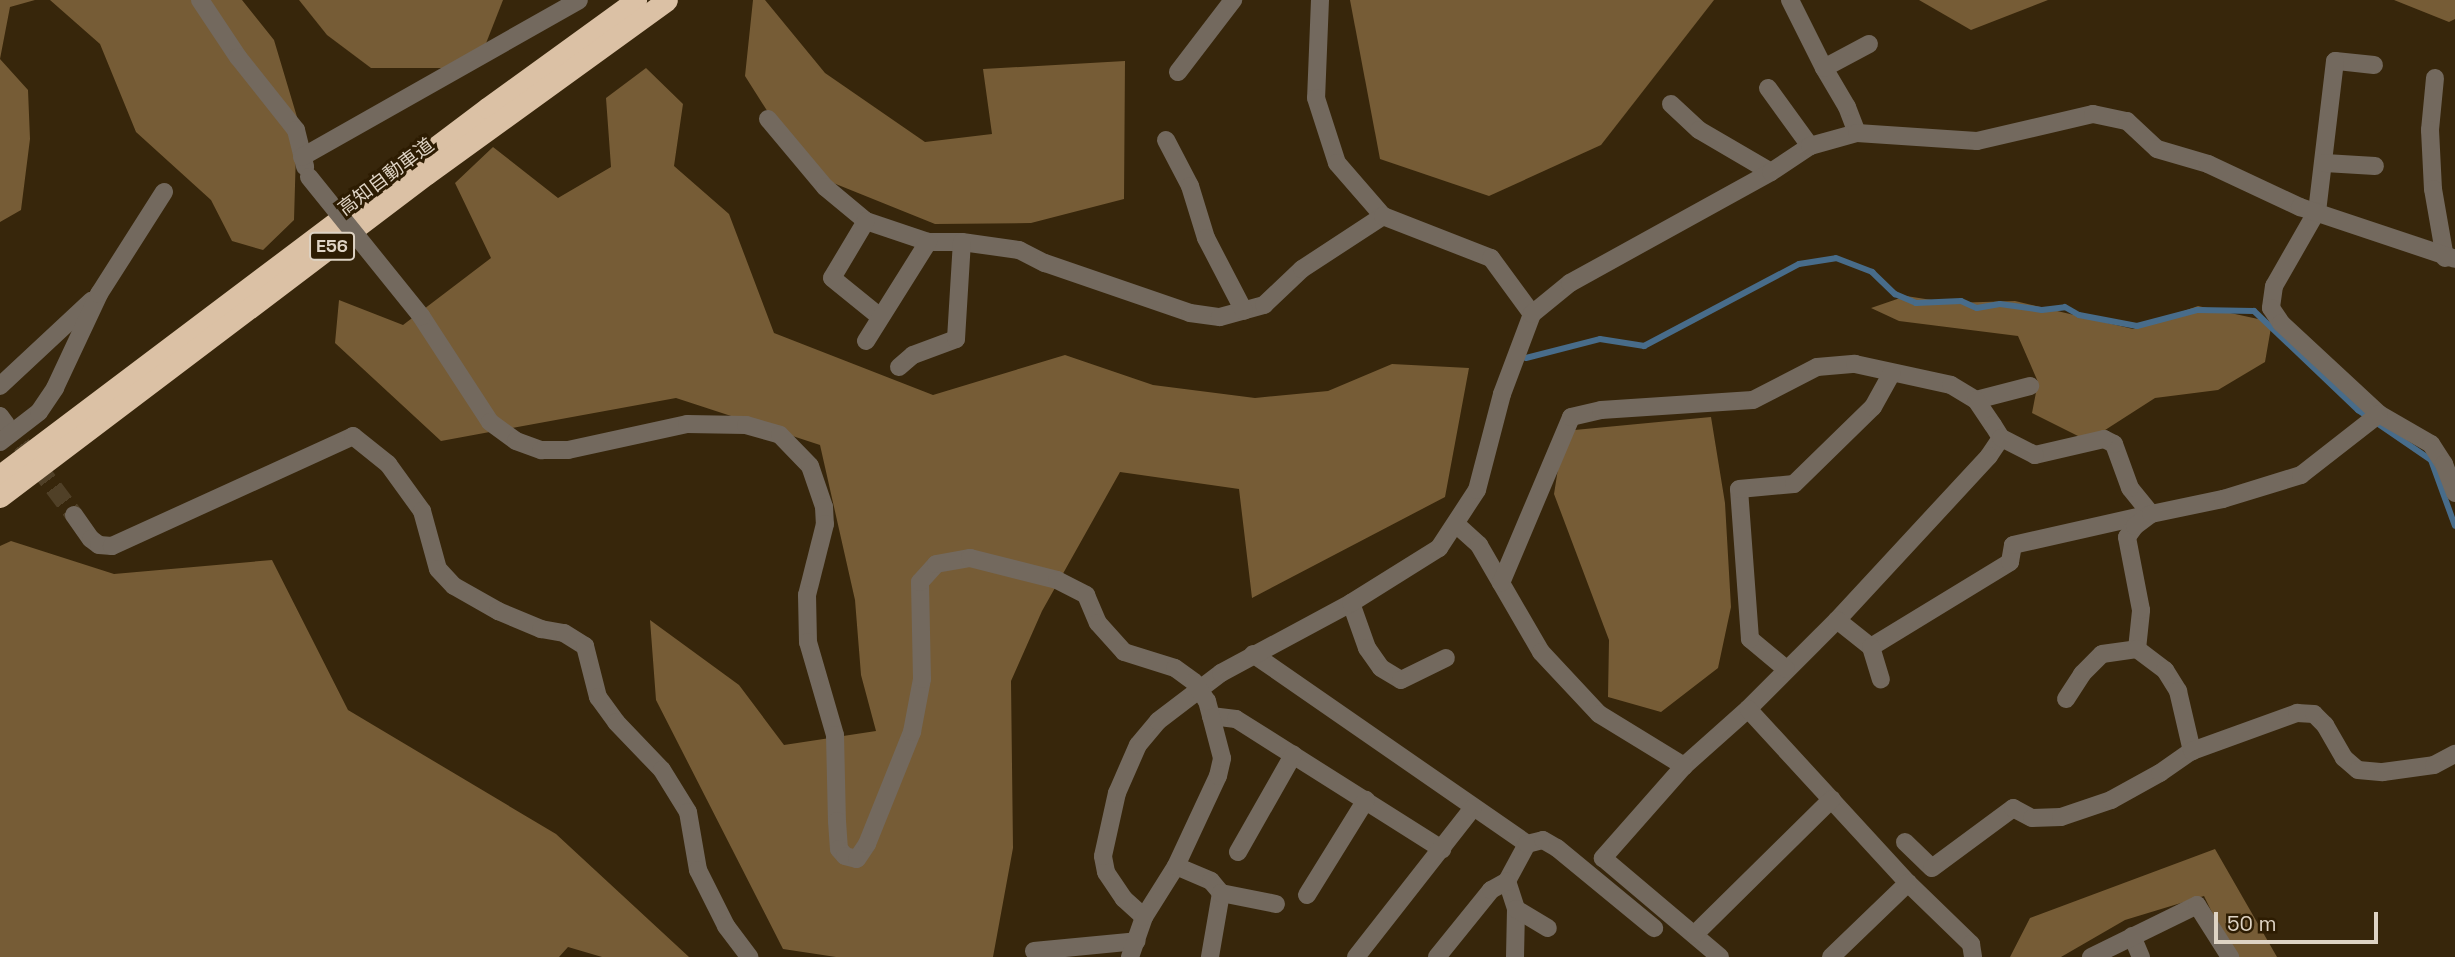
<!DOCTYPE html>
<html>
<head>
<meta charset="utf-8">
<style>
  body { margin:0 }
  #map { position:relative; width:2455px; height:957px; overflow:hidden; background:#37260b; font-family:"Space Grotesk","Noto Sans JP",sans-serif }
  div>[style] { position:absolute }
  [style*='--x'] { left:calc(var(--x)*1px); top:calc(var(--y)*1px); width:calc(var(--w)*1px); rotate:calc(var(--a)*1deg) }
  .forest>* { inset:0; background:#765c36 }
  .stream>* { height:6px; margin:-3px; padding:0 3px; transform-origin:3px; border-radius:3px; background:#486c8a }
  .minor-tunnel>* { height:18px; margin-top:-9px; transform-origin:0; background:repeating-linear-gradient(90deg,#504027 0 18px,transparent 0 27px) }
  .minor>* { height:18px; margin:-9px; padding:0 9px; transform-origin:9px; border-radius:9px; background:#73695e }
  .highway>* { height:21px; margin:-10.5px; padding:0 10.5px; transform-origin:10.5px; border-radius:10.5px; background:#dbc1a5 }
  .minor-bridge>* { height:18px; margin:-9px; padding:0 9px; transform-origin:9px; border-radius:9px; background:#73695e }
  span { translate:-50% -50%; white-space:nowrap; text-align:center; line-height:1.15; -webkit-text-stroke:6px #2d1c02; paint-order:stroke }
  .shield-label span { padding:2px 5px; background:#2d1c02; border:2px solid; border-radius:5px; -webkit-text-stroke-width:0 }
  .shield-label { font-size:18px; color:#ded3c4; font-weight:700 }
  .street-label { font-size:19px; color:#ded3c4 }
  .scale { position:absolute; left:2214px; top:912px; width:164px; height:32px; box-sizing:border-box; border:4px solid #ded3c4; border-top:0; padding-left:9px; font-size:21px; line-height:24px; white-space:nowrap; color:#ded3c4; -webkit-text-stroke:5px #2d1c02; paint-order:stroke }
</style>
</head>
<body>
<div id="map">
  <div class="forest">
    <i style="clip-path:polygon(0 0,35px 0,10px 7px,0 59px,28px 90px,30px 139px,21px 210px,0 222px)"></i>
    <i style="clip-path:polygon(50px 0,242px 0,274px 40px,297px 117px,294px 220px,263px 250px,232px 241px,211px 200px,136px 132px,100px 44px)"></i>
    <i style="clip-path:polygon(299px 0,503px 0,483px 51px,445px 68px,371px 68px,327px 35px)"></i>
    <i style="clip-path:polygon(753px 0,765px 0,825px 73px,925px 142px,992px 134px,983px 69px,1125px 61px,1124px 199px,1031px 223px,935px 224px,806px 172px,745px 76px)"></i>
    <i style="clip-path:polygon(1350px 0,1714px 0,1601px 145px,1489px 196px,1380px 159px)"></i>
    <i style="clip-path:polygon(1919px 0,2048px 0,1971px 30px)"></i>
    <i style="clip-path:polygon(2394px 0,2455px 0,2455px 19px,2449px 22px)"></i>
    <i style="clip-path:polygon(646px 68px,683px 104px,674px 166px,729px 214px,774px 333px,933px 395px,1065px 355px,1153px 385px,1255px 398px,1328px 391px,1392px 364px,1469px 368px,1445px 497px,1252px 598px,1239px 489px,1120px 472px,1042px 611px,1011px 681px,1013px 848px,993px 957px,836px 957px,783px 949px,656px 700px,650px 620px,739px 685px,784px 745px,876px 731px,861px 675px,855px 600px,820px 445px,676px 398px,441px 441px,335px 343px,339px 300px,403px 325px,491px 258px,455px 183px,493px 147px,558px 198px,611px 167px,606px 98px)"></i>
    <i style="clip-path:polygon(1906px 296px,1951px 303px,2015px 301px,2133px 329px,2198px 306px,2272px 322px,2265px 362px,2218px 390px,2155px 398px,2088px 441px,2032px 413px,2038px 382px,2018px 336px,1899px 321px,1871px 308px)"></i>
    <i style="clip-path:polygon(1711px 417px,1725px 503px,1731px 607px,1718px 668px,1661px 712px,1608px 697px,1609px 640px,1554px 494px,1564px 431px)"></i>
    <i style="clip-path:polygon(11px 541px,114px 574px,272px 560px,348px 710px,556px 834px,689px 957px,602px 957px,568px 947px,559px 957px,0 957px,0 546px)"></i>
    <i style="clip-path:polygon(2215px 849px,2277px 957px,2234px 957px,2204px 896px,2125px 920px,2061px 957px,2010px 957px,2030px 918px)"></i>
  </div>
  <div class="stream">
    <i style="--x:1526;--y:358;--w:76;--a:-14.4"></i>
    <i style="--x:1600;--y:339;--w:45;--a:9"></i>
    <i style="--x:1644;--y:346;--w:175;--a:-27.9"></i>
    <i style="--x:1799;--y:264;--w:37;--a:-9"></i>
    <i style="--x:1836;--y:258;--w:39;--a:21"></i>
    <i style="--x:1872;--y:272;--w:32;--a:44"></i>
    <i style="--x:1895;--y:294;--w:23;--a:23"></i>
    <i style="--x:1916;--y:303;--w:45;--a:-2.5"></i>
    <i style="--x:1961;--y:301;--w:17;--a:24"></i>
    <i style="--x:1977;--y:308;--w:23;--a:-10"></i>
    <i style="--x:2000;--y:304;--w:42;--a:8.1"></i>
    <i style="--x:2042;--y:310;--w:23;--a:-7"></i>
    <i style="--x:2065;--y:307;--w:16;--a:30"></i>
    <i style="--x:2079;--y:315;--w:59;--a:10.7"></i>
    <i style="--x:2137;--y:326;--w:62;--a:-14.9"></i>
    <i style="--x:2197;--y:310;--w:57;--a:1"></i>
    <i style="--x:2254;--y:311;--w:144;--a:43.6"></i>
    <i style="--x:2358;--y:410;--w:88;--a:34.4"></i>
    <i style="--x:2431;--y:460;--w:70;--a:70"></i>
  </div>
  <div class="minor-tunnel">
    <i style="--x:5;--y:423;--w:115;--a:53.1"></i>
  </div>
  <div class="minor">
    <i style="--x:200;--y:0;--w:69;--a:56.3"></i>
    <i style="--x:238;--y:57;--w:93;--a:51.5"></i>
    <i style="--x:296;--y:130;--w:38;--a:76"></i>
    <i style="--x:1320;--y:0;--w:98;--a:92.3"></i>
    <i style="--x:1316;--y:98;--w:68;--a:72.1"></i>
    <i style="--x:1337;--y:163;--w:70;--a:49"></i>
    <i style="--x:1790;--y:0;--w:76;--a:63.4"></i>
    <i style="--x:2374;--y:65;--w:39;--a:-174"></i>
    <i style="--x:2335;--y:61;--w:151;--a:96.8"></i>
    <i style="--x:2317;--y:211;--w:86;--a:119.8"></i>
    <i style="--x:2274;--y:286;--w:22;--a:98"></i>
    <i style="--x:2271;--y:308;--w:18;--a:56"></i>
    <i style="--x:2281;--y:323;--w:134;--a:42.9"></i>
    <i style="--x:2379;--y:414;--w:60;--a:30"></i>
    <i style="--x:2431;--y:444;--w:24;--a:57"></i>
    <i style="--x:2444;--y:464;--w:31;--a:69"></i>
    <i style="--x:1178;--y:72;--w:91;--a:-52.6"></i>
    <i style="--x:2435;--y:78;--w:52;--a:95.5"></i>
    <i style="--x:2430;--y:130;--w:59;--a:87.1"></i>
    <i style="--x:2433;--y:189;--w:70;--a:80.1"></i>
    <i style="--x:1768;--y:88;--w:72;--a:54.1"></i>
    <i style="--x:1671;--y:104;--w:38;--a:43"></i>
    <i style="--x:1699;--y:130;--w:83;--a:30.3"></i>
    <i style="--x:768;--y:119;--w:89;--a:50"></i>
    <i style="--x:825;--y:187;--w:53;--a:39.7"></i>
    <i style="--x:866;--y:221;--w:65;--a:18.7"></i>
    <i style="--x:928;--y:242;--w:34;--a:0"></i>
    <i style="--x:962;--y:242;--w:58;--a:8"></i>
    <i style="--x:1019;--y:250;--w:29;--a:27"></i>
    <i style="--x:1045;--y:263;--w:153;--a:19"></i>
    <i style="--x:1190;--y:313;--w:30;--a:8"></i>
    <i style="--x:1220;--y:317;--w:46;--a:-15.3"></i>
    <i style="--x:1264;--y:305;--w:52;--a:-43.5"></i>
    <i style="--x:1302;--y:269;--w:97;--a:-33.2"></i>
    <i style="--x:1383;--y:216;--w:116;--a:21.3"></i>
    <i style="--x:1491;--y:258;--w:69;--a:53.8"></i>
    <i style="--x:1857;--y:133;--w:28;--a:-111"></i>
    <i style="--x:1847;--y:107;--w:45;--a:-120.5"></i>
    <i style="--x:1824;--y:68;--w:51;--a:-28.1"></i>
    <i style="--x:1166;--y:140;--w:52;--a:62.4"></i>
    <i style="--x:1190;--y:186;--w:54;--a:72.9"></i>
    <i style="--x:1206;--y:238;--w:82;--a:62.5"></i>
    <i style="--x:302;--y:157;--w:318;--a:-29.5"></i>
    <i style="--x:2325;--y:163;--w:50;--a:3.4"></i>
    <i style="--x:866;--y:221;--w:66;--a:120.8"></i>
    <i style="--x:832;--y:278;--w:62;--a:39.1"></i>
    <i style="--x:421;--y:316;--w:126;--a:56.9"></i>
    <i style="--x:490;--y:422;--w:32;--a:36"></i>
    <i style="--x:516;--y:441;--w:27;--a:20"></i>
    <i style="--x:541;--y:450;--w:27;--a:0"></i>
    <i style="--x:568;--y:450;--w:122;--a:-12.3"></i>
    <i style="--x:687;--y:424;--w:59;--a:1"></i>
    <i style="--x:746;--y:425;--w:35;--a:16"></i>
    <i style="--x:780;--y:435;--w:43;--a:45.9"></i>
    <i style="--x:810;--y:466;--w:43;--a:71.1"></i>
    <i style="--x:824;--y:507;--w:17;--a:87"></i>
    <i style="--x:825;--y:524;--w:73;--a:104.2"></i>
    <i style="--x:807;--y:595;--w:47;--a:88.8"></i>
    <i style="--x:808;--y:642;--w:97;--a:73.8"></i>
    <i style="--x:835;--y:735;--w:86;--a:88.7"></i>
    <i style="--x:837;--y:821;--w:28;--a:86"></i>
    <i style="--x:839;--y:849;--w:9;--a:49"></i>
    <i style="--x:845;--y:856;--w:12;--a:14"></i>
    <i style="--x:857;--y:859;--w:18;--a:-56"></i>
    <i style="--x:867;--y:844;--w:121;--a:-68.1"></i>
    <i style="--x:912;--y:732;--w:54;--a:-79.3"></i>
    <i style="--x:922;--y:679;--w:97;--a:-91.2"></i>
    <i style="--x:920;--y:582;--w:24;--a:-48"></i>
    <i style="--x:936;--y:564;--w:35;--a:-10"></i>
    <i style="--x:970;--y:558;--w:90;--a:14.2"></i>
    <i style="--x:1057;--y:580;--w:33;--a:27"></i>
    <i style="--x:1086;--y:595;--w:30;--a:67"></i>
    <i style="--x:1098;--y:623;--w:39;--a:48"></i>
    <i style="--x:1124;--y:652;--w:53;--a:17.4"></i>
    <i style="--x:1175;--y:668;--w:24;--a:36"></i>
    <i style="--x:866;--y:341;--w:117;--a:-57.9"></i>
    <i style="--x:899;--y:367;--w:18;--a:-41"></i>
    <i style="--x:913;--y:355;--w:46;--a:-20.4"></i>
    <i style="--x:956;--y:339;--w:97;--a:-86.5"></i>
    <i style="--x:0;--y:386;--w:125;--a:-43"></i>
    <i style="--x:1976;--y:400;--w:56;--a:-14.5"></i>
    <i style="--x:0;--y:416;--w:9;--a:54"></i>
    <i style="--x:0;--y:442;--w:49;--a:-37.6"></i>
    <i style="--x:39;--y:412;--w:29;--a:-56"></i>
    <i style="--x:55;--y:388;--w:104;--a:-64.9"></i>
    <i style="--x:99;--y:294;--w:121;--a:-57.5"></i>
    <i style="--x:74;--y:515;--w:29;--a:55"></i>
    <i style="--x:91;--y:539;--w:10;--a:37"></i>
    <i style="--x:99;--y:545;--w:13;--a:4"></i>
    <i style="--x:112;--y:546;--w:265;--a:-24.5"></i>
    <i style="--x:353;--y:436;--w:45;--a:38.7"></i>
    <i style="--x:388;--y:464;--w:58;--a:54.1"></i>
    <i style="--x:422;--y:511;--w:60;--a:74.6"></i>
    <i style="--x:438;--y:569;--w:23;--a:47"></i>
    <i style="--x:454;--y:586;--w:51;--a:29.6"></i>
    <i style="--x:498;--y:611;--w:47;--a:22.7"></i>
    <i style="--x:541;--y:629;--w:23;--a:10"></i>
    <i style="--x:564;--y:633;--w:25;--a:32"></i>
    <i style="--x:585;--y:646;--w:53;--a:75.7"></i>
    <i style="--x:598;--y:697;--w:31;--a:54"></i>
    <i style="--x:616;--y:722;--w:66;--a:46.2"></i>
    <i style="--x:662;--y:770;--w:49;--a:58.2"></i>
    <i style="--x:688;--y:812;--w:59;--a:80.2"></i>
    <i style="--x:698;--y:870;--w:63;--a:63.4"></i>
    <i style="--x:726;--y:926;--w:39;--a:53"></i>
    <i style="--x:1457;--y:525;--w:30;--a:42"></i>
    <i style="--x:1479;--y:545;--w:124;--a:59.9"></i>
    <i style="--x:1541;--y:652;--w:85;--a:46.9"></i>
    <i style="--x:1599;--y:714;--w:100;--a:31.5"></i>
    <i style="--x:1501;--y:583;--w:180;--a:-67.1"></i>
    <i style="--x:1571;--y:417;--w:31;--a:-13"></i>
    <i style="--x:1601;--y:410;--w:152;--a:-3.8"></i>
    <i style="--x:1753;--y:400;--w:72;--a:-27.3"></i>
    <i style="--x:1817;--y:367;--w:38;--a:-5"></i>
    <i style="--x:1855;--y:364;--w:98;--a:12.3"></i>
    <i style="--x:1951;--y:385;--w:29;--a:31"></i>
    <i style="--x:1976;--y:400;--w:30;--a:56"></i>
    <i style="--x:1993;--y:425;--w:15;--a:58"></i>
    <i style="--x:2001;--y:438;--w:22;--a:124"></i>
    <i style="--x:1989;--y:456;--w:224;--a:132.8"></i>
    <i style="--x:1837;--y:620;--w:126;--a:135"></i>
    <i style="--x:1748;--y:709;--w:86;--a:138.3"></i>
    <i style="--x:1684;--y:766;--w:123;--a:131.4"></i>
    <i style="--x:1603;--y:858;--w:153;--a:40.2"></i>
    <i style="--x:1351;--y:603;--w:48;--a:70.4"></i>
    <i style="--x:1367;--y:648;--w:24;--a:55"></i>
    <i style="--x:1381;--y:668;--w:23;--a:31"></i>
    <i style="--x:1401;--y:680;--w:50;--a:-26.1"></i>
    <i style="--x:1837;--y:620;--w:43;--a:38.5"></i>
    <i style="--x:1871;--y:647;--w:163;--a:-31.4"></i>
    <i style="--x:2010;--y:562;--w:17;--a:-80"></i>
    <i style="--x:2013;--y:545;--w:141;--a:-12.7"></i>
    <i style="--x:2151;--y:514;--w:33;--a:-129"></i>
    <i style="--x:2130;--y:488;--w:47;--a:-110"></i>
    <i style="--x:2114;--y:444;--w:11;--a:-153"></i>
    <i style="--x:2104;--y:439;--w:71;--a:166.9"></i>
    <i style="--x:2035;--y:455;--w:38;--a:-153"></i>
    <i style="--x:1871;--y:647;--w:34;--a:73"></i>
    <i style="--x:2137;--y:649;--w:39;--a:-84"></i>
    <i style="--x:2141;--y:610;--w:74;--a:-100.9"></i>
    <i style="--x:2127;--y:537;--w:14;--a:-54"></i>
    <i style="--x:2135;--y:526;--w:20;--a:-37"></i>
    <i style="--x:2151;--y:514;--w:74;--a:-11.8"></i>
    <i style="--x:2223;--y:499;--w:82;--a:-17.1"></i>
    <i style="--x:2301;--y:475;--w:99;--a:-38"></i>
    <i style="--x:1253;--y:654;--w:333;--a:34.7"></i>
    <i style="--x:1527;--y:844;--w:42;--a:118.4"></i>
    <i style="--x:1507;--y:881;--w:29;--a:72"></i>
    <i style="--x:1516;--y:909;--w:48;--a:91.2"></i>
    <i style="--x:1786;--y:669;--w:47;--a:-140.2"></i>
    <i style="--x:1750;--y:639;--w:150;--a:-94.2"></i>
    <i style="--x:1739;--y:489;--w:55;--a:-5.2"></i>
    <i style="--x:1794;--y:484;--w:110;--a:-44.3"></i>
    <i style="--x:1873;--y:407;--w:39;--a:-61"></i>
    <i style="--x:2066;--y:699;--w:30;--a:-57"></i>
    <i style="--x:2082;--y:674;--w:28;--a:-45"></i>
    <i style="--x:2102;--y:654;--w:35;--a:-8"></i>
    <i style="--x:2137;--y:649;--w:35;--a:37"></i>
    <i style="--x:2165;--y:670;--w:25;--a:58"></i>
    <i style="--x:2178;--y:691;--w:62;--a:76.9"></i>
    <i style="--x:1748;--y:709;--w:236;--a:47.4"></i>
    <i style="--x:1908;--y:883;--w:88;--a:44.1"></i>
    <i style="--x:1971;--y:944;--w:13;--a:81"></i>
    <i style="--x:1211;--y:716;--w:25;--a:7"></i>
    <i style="--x:1236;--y:719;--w:244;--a:32.3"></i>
    <i style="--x:1905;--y:842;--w:37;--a:44"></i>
    <i style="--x:1932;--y:868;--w:101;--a:-36.5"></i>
    <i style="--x:2013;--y:808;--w:21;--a:28"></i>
    <i style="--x:2032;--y:818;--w:29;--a:-2"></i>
    <i style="--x:2061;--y:817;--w:53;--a:-18.8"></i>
    <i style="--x:2111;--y:800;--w:56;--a:-28.9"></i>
    <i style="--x:2160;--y:773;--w:39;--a:-35"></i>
    <i style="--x:2192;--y:751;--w:112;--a:-19.9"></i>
    <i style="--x:2297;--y:713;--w:17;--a:3"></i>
    <i style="--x:2314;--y:714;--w:16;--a:45"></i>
    <i style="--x:2325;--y:725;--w:38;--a:60"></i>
    <i style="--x:2344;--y:758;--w:18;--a:41"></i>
    <i style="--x:2358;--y:770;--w:25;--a:5"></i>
    <i style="--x:2383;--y:772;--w:51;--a:-7.8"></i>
    <i style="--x:2434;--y:765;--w:24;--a:-28"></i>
    <i style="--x:1527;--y:844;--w:16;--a:-14"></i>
    <i style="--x:1543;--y:840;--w:16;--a:30"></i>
    <i style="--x:1557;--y:848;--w:126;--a:39.5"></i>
    <i style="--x:1238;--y:852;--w:112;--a:-60.4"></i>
    <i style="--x:1176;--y:866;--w:38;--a:23"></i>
    <i style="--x:1211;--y:881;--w:16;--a:50"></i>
    <i style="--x:1221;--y:893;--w:65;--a:99.8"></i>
    <i style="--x:1221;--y:893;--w:56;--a:11.3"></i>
    <i style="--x:1307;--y:895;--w:112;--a:-58.2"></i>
    <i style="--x:1516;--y:909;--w:37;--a:31"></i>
    <i style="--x:1144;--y:917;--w:27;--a:-138"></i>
    <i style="--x:1124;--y:899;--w:32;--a:-124"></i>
    <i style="--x:1106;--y:872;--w:16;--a:-101"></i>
    <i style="--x:1103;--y:856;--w:65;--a:-77.5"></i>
    <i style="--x:1117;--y:793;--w:52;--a:-66.4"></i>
    <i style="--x:1138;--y:745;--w:31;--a:-50"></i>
    <i style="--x:1158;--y:721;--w:79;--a:-37.3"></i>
    <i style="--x:1221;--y:673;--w:148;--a:-28.3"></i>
    <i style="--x:1351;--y:603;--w:104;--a:-32"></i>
    <i style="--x:1439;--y:548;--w:69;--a:-56.8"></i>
    <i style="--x:1477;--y:490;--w:99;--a:-75.4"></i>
    <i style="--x:1502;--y:394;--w:85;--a:-69.4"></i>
    <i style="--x:1532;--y:314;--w:49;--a:-39.2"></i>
    <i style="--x:1570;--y:283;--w:230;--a:-28.9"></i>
    <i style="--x:1771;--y:172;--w:47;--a:-33.7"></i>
    <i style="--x:1810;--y:146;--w:49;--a:-15.5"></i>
    <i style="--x:1857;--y:133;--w:120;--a:3.8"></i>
    <i style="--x:1977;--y:141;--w:119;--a:-13.1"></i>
    <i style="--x:2093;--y:114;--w:35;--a:12"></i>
    <i style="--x:2127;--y:121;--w:41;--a:43"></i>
    <i style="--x:2157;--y:149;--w:53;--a:16.4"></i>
    <i style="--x:2208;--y:164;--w:102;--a:25.1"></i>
    <i style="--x:2300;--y:207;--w:163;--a:18.5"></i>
    <i style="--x:1695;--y:934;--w:192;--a:-44.6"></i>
    <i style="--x:2132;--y:936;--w:23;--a:67"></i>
    <i style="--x:1034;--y:951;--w:103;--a:-5.5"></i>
    <i style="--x:1130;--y:957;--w:42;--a:-70.7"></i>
    <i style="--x:1144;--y:917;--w:60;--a:-57.9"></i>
    <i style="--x:1176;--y:866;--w:99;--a:-65"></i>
    <i style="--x:1218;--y:776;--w:18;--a:-77"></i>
    <i style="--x:1222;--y:758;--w:59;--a:-104.7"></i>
    <i style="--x:1356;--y:957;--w:189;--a:-51.9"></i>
    <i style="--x:1437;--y:957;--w:86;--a:-51.1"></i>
    <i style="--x:1491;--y:890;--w:18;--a:-29"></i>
    <i style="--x:1831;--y:957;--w:107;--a:-43.9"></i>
    <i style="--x:2091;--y:957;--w:118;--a:-26.1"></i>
    <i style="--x:2197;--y:905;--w:62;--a:57.6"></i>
  </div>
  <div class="highway">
    <i style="--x:0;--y:475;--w:610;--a:-37"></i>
    <i style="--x:487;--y:108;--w:184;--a:-35.9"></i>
    <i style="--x:0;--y:497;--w:535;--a:-37.11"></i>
    <i style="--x:427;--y:174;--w:296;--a:-35.9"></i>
  </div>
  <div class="minor-bridge">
    <i style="--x:309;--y:177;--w:179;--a:51.1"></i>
    <i style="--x:1194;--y:682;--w:23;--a:56"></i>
  </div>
  <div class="shield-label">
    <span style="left:332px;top:246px">E56</span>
  </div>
  <div class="street-label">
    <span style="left:386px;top:177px;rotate:-37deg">高知自動車道</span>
  </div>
  <div class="scale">50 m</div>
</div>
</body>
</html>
